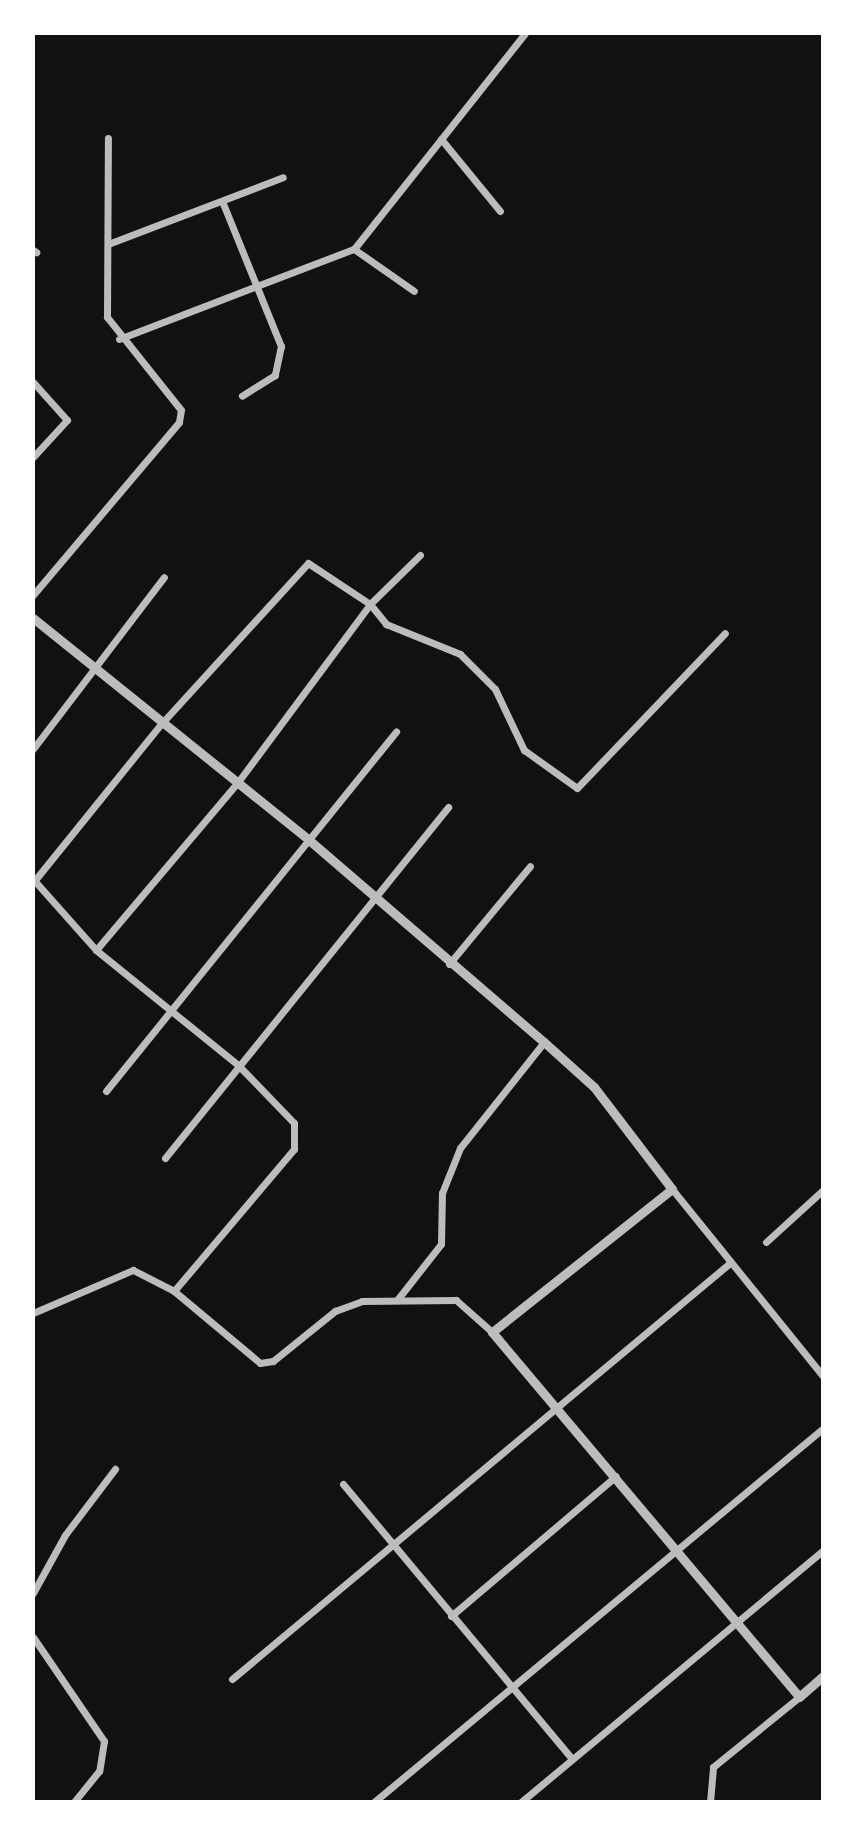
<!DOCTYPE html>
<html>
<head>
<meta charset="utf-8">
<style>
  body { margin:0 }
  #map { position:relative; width:856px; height:1835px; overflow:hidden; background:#111; font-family:"PT Sans",sans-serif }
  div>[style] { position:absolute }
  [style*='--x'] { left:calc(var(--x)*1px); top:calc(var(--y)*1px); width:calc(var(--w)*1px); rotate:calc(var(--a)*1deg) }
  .minor>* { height:7px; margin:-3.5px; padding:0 3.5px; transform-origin:3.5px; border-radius:3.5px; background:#bcbcbc }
  .tertiary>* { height:9px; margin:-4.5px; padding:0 4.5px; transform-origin:4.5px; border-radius:4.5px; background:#bcbcbc }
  span { translate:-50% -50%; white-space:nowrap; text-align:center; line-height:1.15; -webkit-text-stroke:6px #fff; paint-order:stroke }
  .frame { position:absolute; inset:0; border:35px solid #fff; pointer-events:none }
</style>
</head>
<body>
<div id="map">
  <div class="minor">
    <i style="--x:441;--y:139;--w:93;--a:50.7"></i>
    <i style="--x:222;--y:201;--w:157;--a:67.9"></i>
    <i style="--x:281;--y:346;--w:30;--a:102"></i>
    <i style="--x:275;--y:375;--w:39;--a:148"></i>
    <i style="--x:108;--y:244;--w:187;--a:-20.9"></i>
    <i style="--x:354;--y:249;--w:73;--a:35"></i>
    <i style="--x:33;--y:250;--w:4;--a:34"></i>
    <i style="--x:119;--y:339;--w:252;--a:-21"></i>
    <i style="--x:354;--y:249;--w:275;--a:-51.6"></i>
    <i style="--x:33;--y:382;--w:51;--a:48.2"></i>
    <i style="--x:67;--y:420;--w:50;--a:132.6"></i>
    <i style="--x:33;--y:595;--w:226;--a:-49.8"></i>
    <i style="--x:179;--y:422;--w:12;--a:-81"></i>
    <i style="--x:181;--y:410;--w:119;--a:-128.5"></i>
    <i style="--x:107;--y:317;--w:179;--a:-89.7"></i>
    <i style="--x:33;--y:749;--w:216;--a:-52.7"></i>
    <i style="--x:33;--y:879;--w:95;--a:48.4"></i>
    <i style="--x:96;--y:950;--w:184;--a:39"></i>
    <i style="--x:239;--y:1066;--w:79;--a:46"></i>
    <i style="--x:294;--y:1123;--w:26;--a:90"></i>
    <i style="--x:294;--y:1149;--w:186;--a:130.2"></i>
    <i style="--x:35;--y:880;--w:201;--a:-51.1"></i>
    <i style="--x:161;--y:724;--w:218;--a:-47.6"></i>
    <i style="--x:308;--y:563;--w:74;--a:33.5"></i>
    <i style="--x:370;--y:604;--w:26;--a:51"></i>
    <i style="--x:386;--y:624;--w:80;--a:22.1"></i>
    <i style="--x:460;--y:654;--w:49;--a:45"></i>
    <i style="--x:495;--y:689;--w:68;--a:64.6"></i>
    <i style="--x:524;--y:750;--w:65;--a:35.6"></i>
    <i style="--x:577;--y:788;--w:214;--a:-46.3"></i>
    <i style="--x:96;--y:950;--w:220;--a:-49.8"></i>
    <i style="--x:238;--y:782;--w:222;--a:-53.4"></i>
    <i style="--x:370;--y:604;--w:70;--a:-44.4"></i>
    <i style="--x:449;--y:964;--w:127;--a:-50.4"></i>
    <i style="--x:106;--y:1091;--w:462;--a:-51.1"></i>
    <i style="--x:165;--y:1158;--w:451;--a:-51.1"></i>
    <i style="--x:672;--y:1189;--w:240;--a:51.1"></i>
    <i style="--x:766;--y:1242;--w:77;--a:-42.4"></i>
    <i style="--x:397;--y:1300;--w:71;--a:-51.8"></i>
    <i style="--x:441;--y:1244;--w:51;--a:-88.9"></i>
    <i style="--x:442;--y:1193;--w:48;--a:-68.2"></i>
    <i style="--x:460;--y:1148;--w:135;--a:-51.6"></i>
    <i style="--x:33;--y:1313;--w:109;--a:-23.3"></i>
    <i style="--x:133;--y:1270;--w:46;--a:27.1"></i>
    <i style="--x:174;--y:1291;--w:112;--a:39.9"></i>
    <i style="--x:260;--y:1363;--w:13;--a:-9"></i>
    <i style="--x:273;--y:1361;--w:80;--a:-38.9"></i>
    <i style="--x:335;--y:1311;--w:29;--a:-20"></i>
    <i style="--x:362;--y:1301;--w:94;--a:-0.6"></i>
    <i style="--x:456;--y:1300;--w:48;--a:41.6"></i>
    <i style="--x:343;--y:1484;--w:358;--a:50.2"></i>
    <i style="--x:33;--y:1593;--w:66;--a:-61.1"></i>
    <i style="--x:65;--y:1535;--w:83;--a:-52.9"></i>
    <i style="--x:451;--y:1616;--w:216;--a:-40.3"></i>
    <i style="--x:33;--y:1637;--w:126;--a:55.7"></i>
    <i style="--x:104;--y:1741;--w:30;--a:99"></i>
    <i style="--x:99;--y:1771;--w:40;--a:129"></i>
    <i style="--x:232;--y:1679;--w:650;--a:-39.88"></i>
    <i style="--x:374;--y:1802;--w:582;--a:-39.77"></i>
    <i style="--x:521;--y:1802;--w:393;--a:-39.8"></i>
    <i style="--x:710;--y:1802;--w:35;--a:-85"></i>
    <i style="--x:713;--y:1767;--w:111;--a:-39.1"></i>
  </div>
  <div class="tertiary">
    <i style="--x:33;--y:618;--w:354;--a:38.8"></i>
    <i style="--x:309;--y:840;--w:310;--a:40.7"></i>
    <i style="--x:544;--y:1042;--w:67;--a:42"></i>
    <i style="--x:594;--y:1087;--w:128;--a:52.6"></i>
    <i style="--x:672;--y:1189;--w:230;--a:141.5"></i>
    <i style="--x:492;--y:1332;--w:477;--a:49.9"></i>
    <i style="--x:799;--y:1697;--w:32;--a:-41"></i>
  </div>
  <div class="frame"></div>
</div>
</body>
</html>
